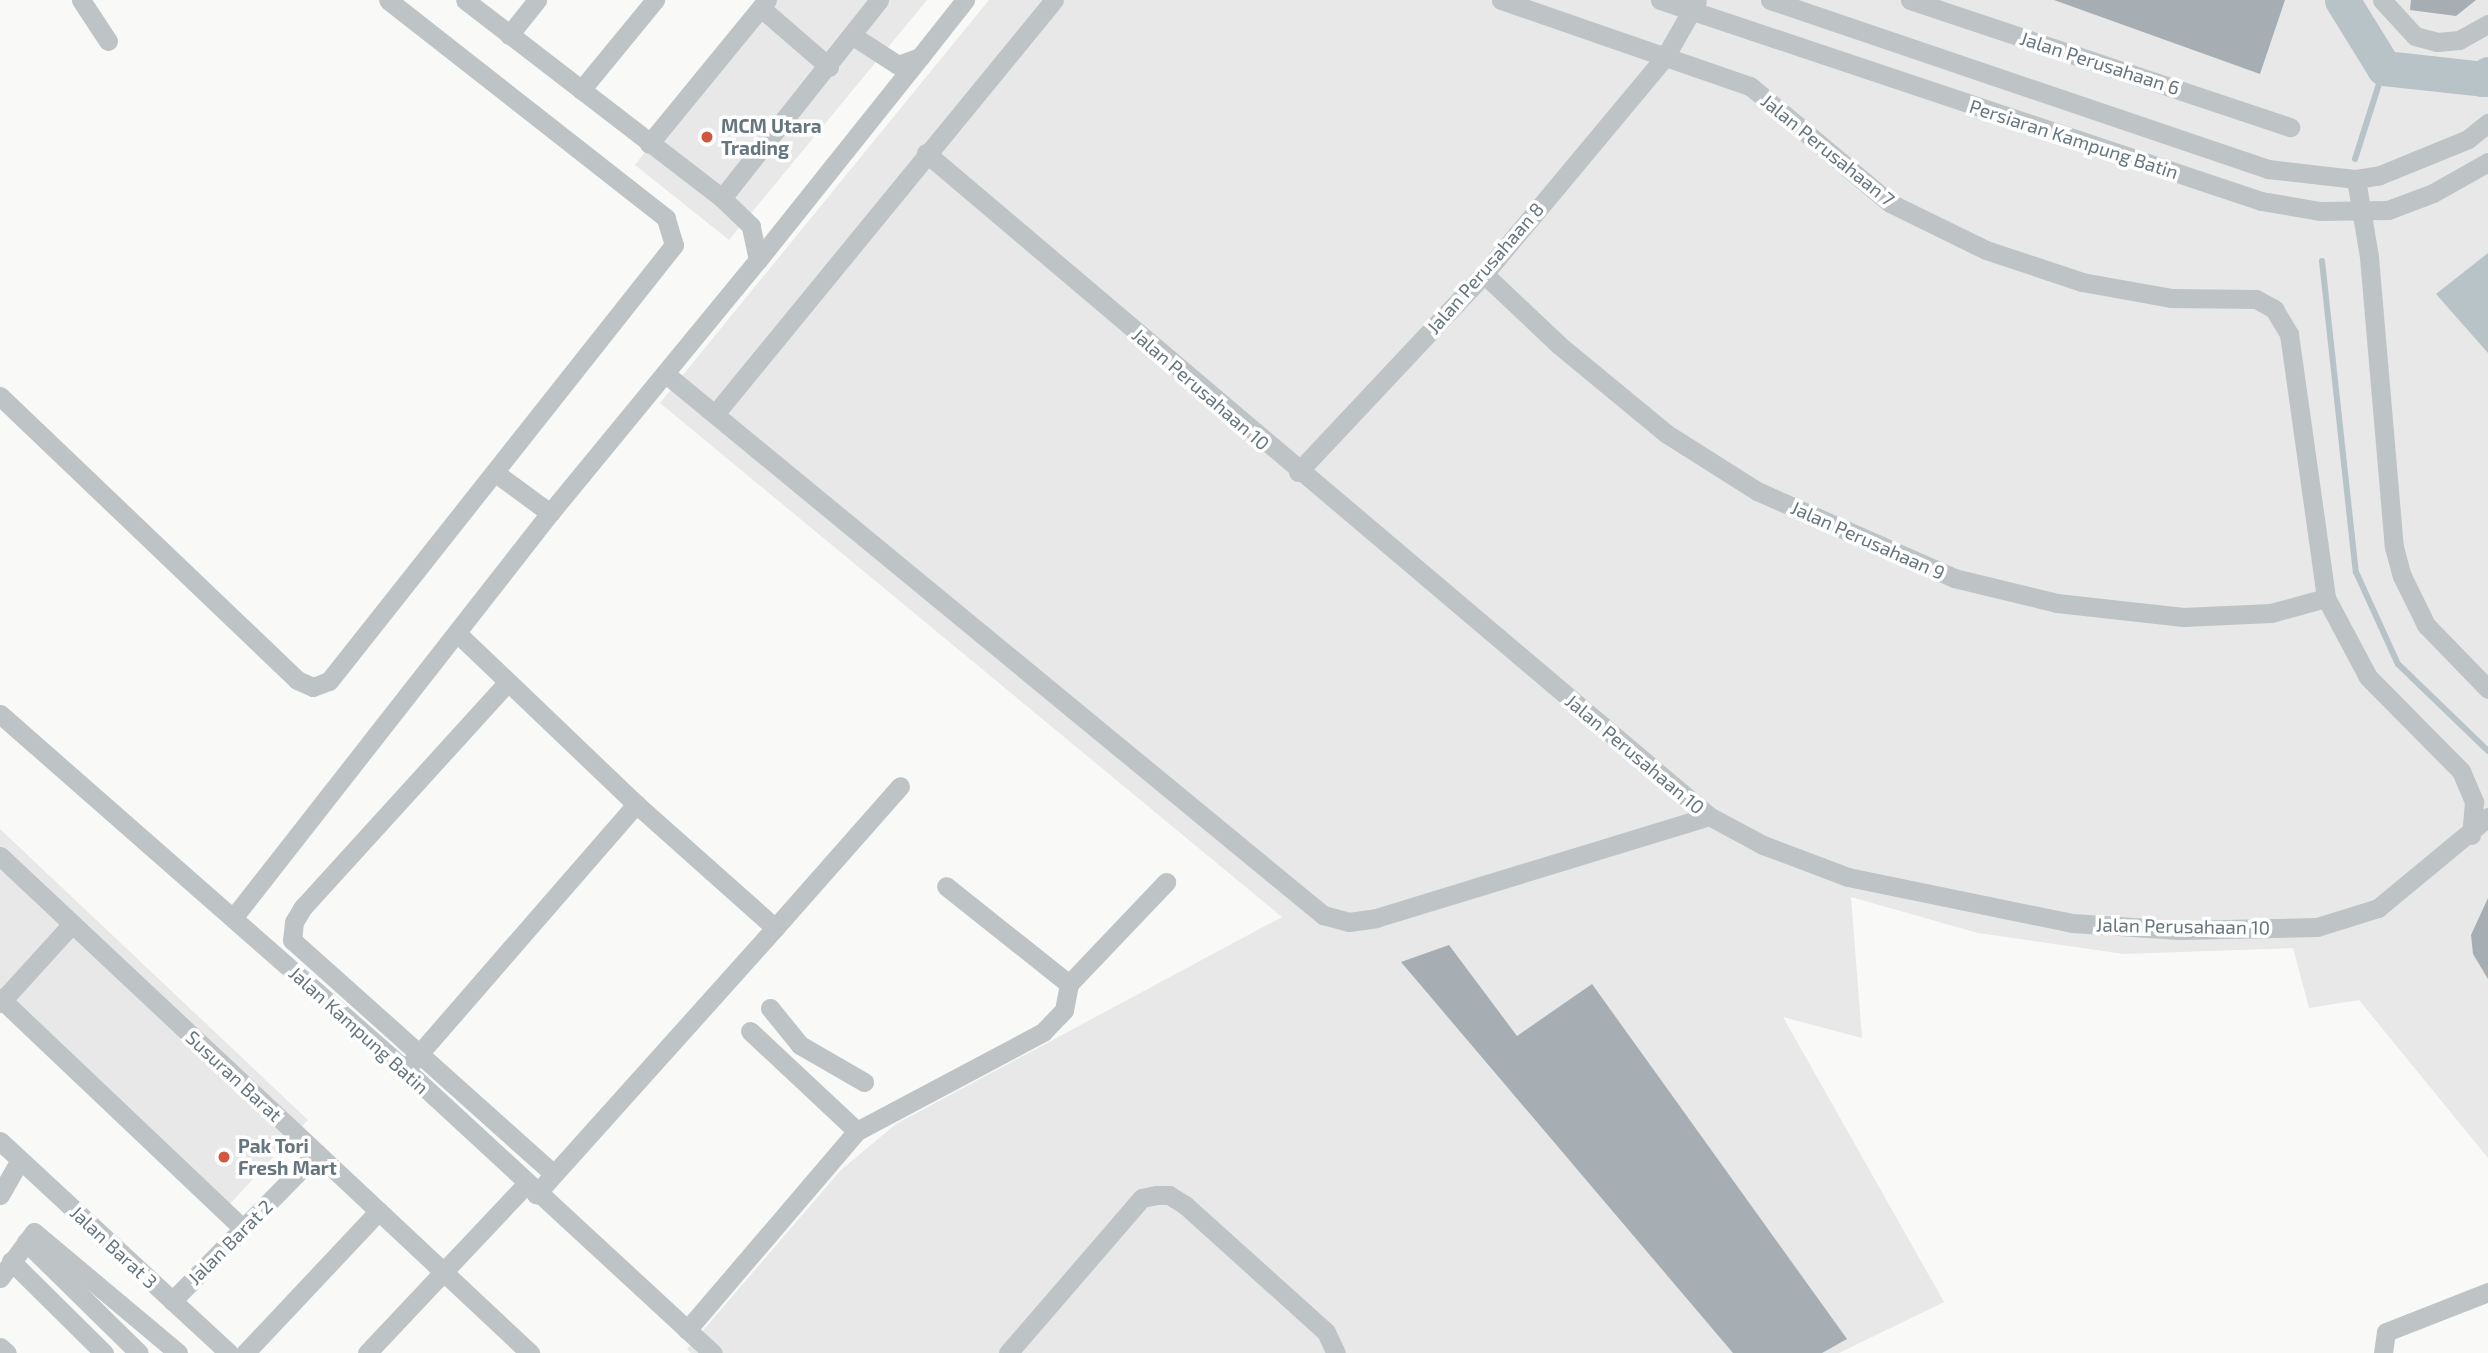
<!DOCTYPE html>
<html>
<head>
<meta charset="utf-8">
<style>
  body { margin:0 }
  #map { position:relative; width:2488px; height:1353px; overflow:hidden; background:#f9f9f7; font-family:"Exo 2",sans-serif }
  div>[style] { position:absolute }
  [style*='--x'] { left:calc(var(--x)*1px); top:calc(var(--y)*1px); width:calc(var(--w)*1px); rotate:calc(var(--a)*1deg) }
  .built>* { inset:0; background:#e7e8e7 }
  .water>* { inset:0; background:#b8c3c7 }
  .stream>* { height:6px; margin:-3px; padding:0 3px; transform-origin:3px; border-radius:3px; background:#b8c3c7 }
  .river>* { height:35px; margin:-17.5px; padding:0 17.5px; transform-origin:17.5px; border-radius:17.5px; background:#b8c3c7 }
  .building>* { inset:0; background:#a6aeb3 }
  .minor>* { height:19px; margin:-9.5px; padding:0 9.5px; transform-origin:9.5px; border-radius:9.5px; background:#bec3c6 }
  .dots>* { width:19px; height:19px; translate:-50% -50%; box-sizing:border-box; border:4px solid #fff; border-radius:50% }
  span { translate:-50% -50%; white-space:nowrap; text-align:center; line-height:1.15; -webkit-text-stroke:7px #fff; paint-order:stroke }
  .street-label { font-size:19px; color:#66767f }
  .poi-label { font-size:19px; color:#66767f; font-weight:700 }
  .left { translate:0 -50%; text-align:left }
</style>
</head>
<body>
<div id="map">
  <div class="built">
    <i style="clip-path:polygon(763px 0,927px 0,729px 240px,635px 165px)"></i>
    <i style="clip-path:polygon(989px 0,2488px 0,2488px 1158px,2359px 1000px,2309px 1008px,2293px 948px,2124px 954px,1978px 933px,1851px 897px,1862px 1038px,1783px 1017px,1944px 1302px,1839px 1353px,691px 1353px,687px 1349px,841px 1170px,896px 1124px,1282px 917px,660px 403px)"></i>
    <i style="clip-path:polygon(0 829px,308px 1120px,226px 1208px,0 995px)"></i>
  </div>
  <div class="water">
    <i style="clip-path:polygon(2488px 253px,2488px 353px,2436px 294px)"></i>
  </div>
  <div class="stream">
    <i style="--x:2355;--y:159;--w:96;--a:-72.3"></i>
    <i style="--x:2322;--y:261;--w:313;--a:83.8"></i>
    <i style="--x:2356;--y:572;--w:101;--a:65.5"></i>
    <i style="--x:2398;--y:664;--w:125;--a:44"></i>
  </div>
  <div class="river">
    <i style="--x:2342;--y:0;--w:80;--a:58.3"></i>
    <i style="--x:2384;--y:68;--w:100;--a:6.3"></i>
    <i style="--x:2483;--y:79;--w:7;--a:-45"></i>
  </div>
  <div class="building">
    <i style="clip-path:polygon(2054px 0,2285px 0,2260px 74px)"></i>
    <i style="clip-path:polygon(2411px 0,2476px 0,2456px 16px,2410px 10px)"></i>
    <i style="clip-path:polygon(2488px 898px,2488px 979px,2473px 954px,2471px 935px)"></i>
    <i style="clip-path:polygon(1449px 945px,1517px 1036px,1592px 984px,1847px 1339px,1822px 1353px,1733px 1353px,1401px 962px)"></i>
  </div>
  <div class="minor">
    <i style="--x:81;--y:0;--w:49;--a:56.6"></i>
    <i style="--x:1501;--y:0;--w:263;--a:19.1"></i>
    <i style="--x:1750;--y:86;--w:182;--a:39.9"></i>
    <i style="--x:1890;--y:203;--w:107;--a:26.1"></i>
    <i style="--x:1986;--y:250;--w:101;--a:18.4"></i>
    <i style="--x:2082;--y:282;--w:90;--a:10.2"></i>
    <i style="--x:2171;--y:298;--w:85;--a:0.7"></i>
    <i style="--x:2256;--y:299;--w:21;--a:29"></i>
    <i style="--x:2274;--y:309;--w:29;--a:59"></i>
    <i style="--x:2289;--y:334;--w:267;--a:82"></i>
    <i style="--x:2326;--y:598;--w:89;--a:62"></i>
    <i style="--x:2368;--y:677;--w:132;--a:45.3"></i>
    <i style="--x:2461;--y:771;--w:34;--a:67"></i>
    <i style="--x:2474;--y:802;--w:33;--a:95"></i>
    <i style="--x:1660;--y:0;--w:634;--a:18.49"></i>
    <i style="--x:2261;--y:201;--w:60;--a:9.6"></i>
    <i style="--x:2320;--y:211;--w:68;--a:-0.8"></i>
    <i style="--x:2388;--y:210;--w:48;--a:-20.7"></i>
    <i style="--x:2433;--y:193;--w:63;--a:-29.4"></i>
    <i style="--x:1770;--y:0;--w:526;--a:18.75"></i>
    <i style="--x:2268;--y:169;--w:89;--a:6.5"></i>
    <i style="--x:2356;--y:179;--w:24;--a:-9"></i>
    <i style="--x:2380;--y:175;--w:95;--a:-22.2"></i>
    <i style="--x:2468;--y:139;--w:26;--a:-39"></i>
    <i style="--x:1910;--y:0;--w:401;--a:18.5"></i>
    <i style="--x:2382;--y:0;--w:49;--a:47.5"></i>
    <i style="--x:2415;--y:36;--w:23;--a:15"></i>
    <i style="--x:2437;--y:42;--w:22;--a:-5"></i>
    <i style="--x:2459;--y:40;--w:33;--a:-29"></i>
    <i style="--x:761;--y:8;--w:90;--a:40.9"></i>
    <i style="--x:509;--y:35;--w:45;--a:-51.3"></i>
    <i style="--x:853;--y:36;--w:54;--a:32.8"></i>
    <i style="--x:898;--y:65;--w:23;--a:-20"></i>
    <i style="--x:920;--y:57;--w:73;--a:-51.7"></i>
    <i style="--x:581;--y:90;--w:117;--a:-50.6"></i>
    <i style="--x:649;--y:144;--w:186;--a:-50.7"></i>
    <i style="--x:926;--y:153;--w:1026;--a:40.26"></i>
    <i style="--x:1709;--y:816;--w:61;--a:28.2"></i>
    <i style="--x:1763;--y:845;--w:91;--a:20.6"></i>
    <i style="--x:1848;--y:877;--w:229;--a:11.6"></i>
    <i style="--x:2072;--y:923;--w:107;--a:3.7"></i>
    <i style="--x:2179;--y:930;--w:138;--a:-1.2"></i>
    <i style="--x:2317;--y:927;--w:64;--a:-17.3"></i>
    <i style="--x:2378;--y:908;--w:143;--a:-39.6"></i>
    <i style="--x:2356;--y:179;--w:79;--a:80.5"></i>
    <i style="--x:2369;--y:257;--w:291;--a:85.1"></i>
    <i style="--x:2394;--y:547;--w:30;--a:75"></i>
    <i style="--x:2402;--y:576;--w:55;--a:63.9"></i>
    <i style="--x:2426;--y:625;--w:89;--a:45.9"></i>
    <i style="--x:722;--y:198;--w:253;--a:-51.6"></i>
    <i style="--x:758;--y:260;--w:260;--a:-51.4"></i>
    <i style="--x:1484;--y:274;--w:103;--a:43.4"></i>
    <i style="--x:1559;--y:345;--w:140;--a:39.5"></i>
    <i style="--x:1667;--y:434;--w:107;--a:32.3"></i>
    <i style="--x:1757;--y:491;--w:215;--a:23.8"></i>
    <i style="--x:1954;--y:578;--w:106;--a:13.6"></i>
    <i style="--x:2057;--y:603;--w:127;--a:6.3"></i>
    <i style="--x:2183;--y:617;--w:88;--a:-2.6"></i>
    <i style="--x:2271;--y:613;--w:57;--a:-15.3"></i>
    <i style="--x:667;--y:375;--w:850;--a:39.46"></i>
    <i style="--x:1323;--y:915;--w:27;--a:15"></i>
    <i style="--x:1349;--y:922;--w:27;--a:-8"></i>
    <i style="--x:1376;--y:918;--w:348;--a:-17"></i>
    <i style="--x:0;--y:396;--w:411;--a:43.7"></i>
    <i style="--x:297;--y:680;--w:17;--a:24"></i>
    <i style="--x:313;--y:687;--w:17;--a:-21"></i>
    <i style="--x:329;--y:681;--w:556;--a:-51.65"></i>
    <i style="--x:674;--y:245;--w:28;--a:-107"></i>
    <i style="--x:666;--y:218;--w:353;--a:-141.9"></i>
    <i style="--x:715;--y:414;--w:535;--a:-50.69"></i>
    <i style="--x:1298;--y:472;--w:272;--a:-46.8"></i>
    <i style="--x:1484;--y:274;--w:283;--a:-50.2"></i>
    <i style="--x:1665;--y:57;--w:64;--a:-60.3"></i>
    <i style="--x:497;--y:474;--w:66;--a:36.3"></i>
    <i style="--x:457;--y:633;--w:248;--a:43.7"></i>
    <i style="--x:636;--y:804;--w:186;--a:41.7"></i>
    <i style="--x:775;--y:928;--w:358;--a:131.9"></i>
    <i style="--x:507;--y:683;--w:303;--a:132.3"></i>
    <i style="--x:303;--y:907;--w:17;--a:121"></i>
    <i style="--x:294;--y:922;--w:18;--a:96"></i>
    <i style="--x:292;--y:940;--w:350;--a:41.8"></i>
    <i style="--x:0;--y:714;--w:541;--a:41.26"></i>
    <i style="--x:407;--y:1071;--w:416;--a:42.7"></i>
    <i style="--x:0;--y:856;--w:727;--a:43.16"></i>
    <i style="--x:233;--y:918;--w:514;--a:-51.95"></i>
    <i style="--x:550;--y:513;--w:328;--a:-50.6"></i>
    <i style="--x:758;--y:260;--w:35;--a:-102"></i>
    <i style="--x:751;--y:226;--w:40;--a:-136"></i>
    <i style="--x:722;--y:198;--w:324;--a:-142.4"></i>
    <i style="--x:775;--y:928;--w:189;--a:-48.6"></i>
    <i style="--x:1069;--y:984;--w:141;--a:-46.4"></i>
    <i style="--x:0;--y:998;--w:335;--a:43.5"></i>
    <i style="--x:0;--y:1003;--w:107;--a:-47.7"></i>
    <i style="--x:770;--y:1008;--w:48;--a:51"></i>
    <i style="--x:800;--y:1045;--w:74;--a:30"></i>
    <i style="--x:750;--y:1031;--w:146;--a:43.1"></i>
    <i style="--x:412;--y:1062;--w:342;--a:-49"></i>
    <i style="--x:0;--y:1141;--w:312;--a:42.8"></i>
    <i style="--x:0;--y:1195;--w:40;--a:-60.3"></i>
    <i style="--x:26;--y:1242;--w:158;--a:44.5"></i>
    <i style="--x:11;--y:1261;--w:131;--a:44.7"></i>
    <i style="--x:0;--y:1278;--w:57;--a:-53.5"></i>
    <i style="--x:34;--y:1232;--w:188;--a:40"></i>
    <i style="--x:172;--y:1301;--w:207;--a:-45.6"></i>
    <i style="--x:687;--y:1330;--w:262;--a:-49.5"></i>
    <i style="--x:857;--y:1131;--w:211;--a:-28"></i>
    <i style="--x:1043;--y:1032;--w:30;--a:-46"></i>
    <i style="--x:1064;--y:1010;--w:26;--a:-79"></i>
    <i style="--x:1069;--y:984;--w:157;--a:-141.5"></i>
    <i style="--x:0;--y:1347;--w:9;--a:41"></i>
    <i style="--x:245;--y:1353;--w:195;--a:-46.7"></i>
    <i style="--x:367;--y:1353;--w:232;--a:-46.7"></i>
    <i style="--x:1008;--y:1353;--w:205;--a:-49.2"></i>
    <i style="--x:1142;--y:1198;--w:14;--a:-12"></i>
    <i style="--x:1156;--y:1195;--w:13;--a:0"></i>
    <i style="--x:1169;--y:1195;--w:19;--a:32"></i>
    <i style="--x:1185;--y:1205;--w:190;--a:42"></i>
    <i style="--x:1326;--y:1332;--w:23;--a:65"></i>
    <i style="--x:2383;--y:1353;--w:21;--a:-82"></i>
    <i style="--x:2386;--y:1332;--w:110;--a:-21.4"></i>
  </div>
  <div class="dots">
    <i style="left:707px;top:137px;background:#d3573d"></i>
    <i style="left:224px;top:1157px;background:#d3573d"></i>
  </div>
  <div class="street-label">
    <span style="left:2100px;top:63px;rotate:18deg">Jalan Perusahaan 6</span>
    <span style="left:2074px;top:139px;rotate:18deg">Persiaran Kampung Batin</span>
    <span style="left:1828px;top:150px;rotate:39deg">Jalan Perusahaan 7</span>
    <span style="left:1485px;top:268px;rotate:-49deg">Jalan Perusahaan 8</span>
    <span style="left:1201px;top:389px;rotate:41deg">Jalan Perusahaan 10</span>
    <span style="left:1868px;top:540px;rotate:24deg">Jalan Perusahaan 9</span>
    <span style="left:1635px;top:754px;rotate:40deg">Jalan Perusahaan 10</span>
    <span style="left:2183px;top:926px;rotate:1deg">Jalan Perusahaan 10</span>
    <span style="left:359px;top:1030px;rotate:42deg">Jalan Kampung Batin</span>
    <span style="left:234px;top:1076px;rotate:43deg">Susuran Barat</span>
    <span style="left:230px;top:1242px;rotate:-45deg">Jalan Barat 2</span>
    <span style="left:114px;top:1247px;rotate:43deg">Jalan Barat 3</span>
  </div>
  <div class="poi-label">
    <span class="left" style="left:721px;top:137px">MCM Utara<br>Trading</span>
    <span class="left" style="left:238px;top:1157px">Pak Tori<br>Fresh Mart</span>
  </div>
</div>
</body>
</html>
